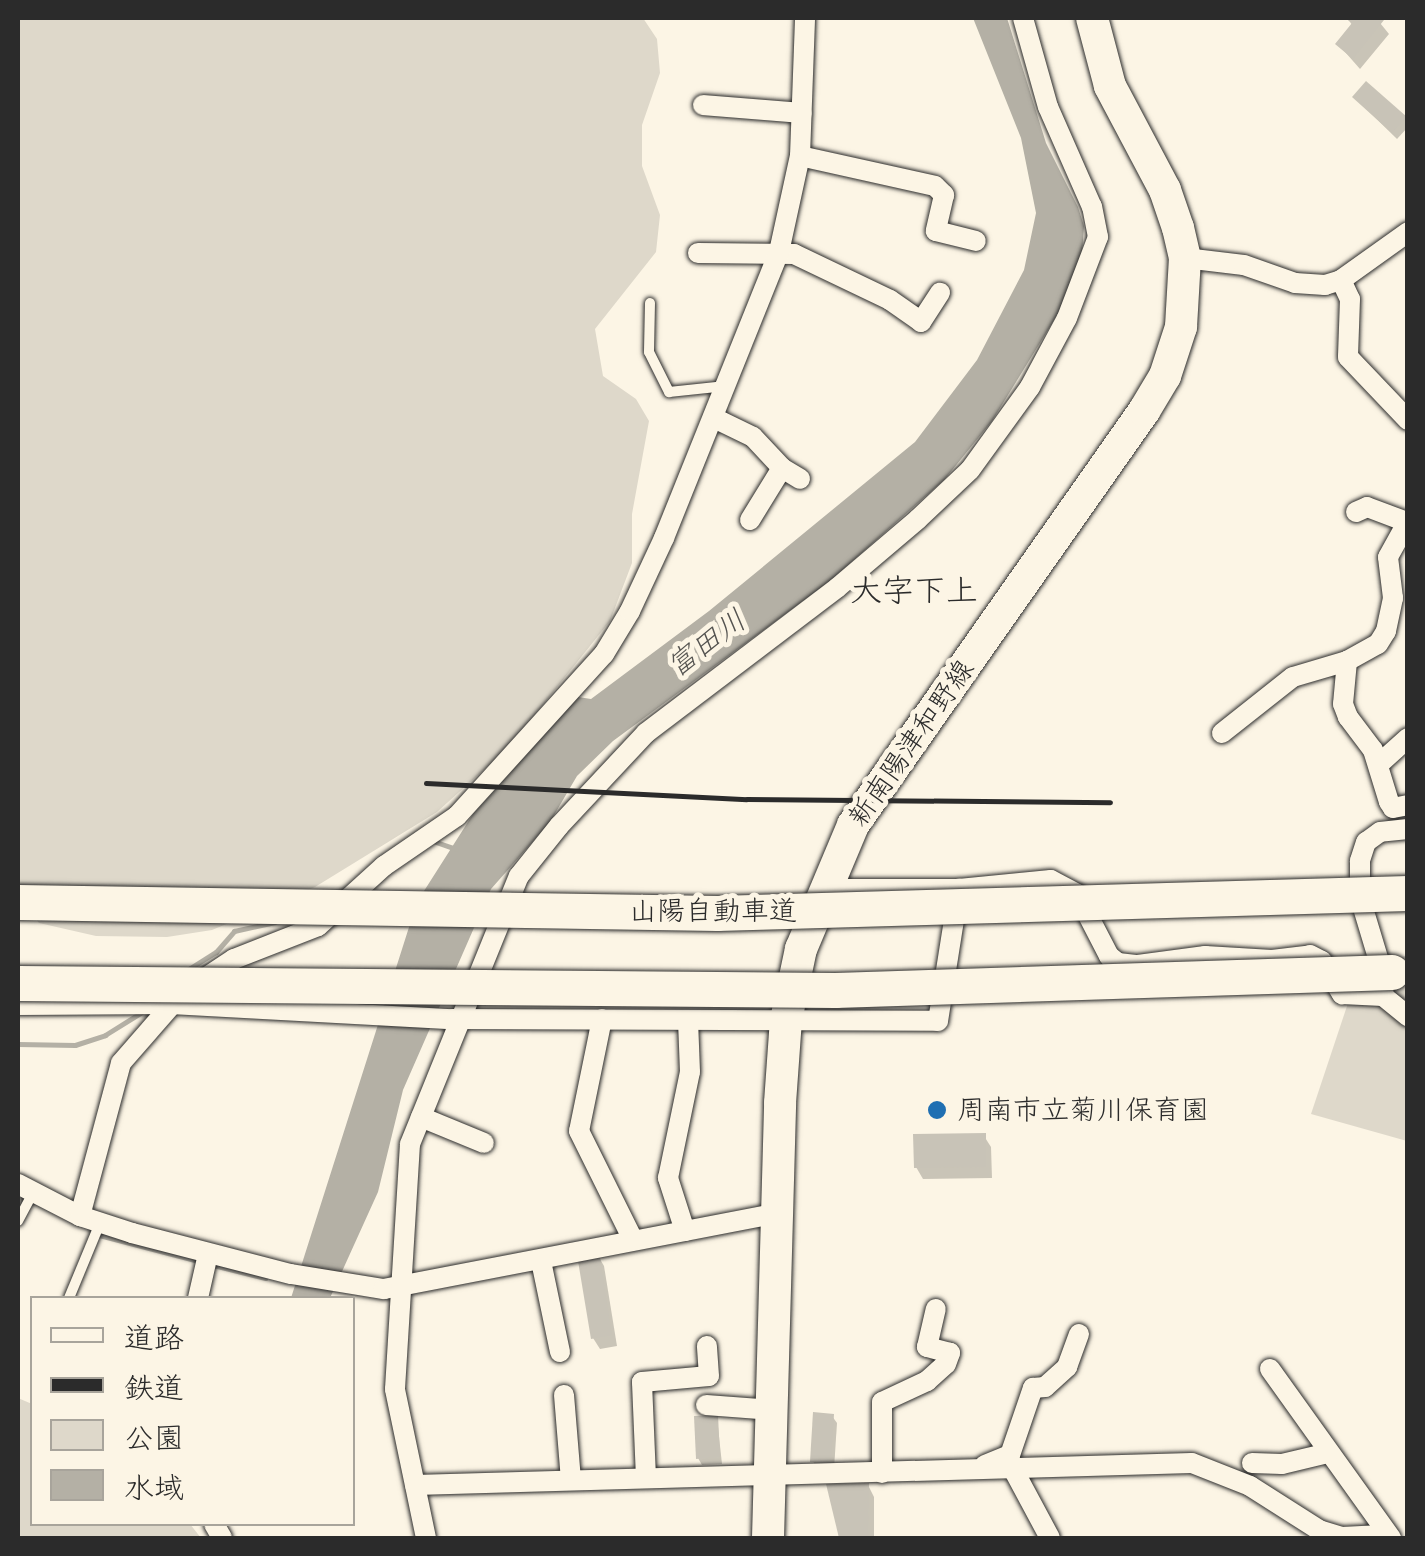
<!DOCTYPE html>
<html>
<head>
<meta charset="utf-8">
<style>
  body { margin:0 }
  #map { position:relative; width:1425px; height:1556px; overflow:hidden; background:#fcf5e5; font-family:"Comic Neue","Klee One",sans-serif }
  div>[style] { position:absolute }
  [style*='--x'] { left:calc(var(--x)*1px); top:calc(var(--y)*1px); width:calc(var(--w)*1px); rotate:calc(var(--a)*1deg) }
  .green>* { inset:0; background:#ded8ca }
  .water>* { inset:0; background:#b4b0a5 }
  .shadow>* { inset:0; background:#0003 }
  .stream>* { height:5px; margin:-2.5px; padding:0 2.5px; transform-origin:2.5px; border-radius:2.5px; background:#b4b0a5 }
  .building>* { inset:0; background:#c8c3b7 }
  .roads { filter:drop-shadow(0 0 2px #2b2b2b) drop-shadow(0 0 2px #2b2b2b) }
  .service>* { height:10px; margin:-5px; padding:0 5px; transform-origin:5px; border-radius:5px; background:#fcf5e5 }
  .minor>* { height:20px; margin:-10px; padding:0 10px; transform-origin:10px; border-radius:10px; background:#fcf5e5 }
  .primary>* { height:32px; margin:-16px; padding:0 16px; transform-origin:16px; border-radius:16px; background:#fcf5e5 }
  .rail>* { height:5px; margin:-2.5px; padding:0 2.5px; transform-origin:2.5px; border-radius:2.5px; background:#2b2b2b }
  .bridges { filter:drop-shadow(0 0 2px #2b2b2b) drop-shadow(0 0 2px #2b2b2b) }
  .motorway-bridge>* { height:35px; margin:-17.5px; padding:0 17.5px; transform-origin:17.5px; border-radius:17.5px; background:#fcf5e5 }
  .dots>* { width:28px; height:28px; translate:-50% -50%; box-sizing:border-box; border:5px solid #fcf5e5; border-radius:50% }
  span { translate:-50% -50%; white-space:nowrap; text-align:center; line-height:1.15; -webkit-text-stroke:10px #fcf5e5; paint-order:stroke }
  .street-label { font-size:28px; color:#2b2b2b }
  .poi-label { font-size:28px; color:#2b2b2b }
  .left { translate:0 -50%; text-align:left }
  .water-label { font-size:30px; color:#545350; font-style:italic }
  .quarter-label { font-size:32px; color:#2b2b2b }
  .frame { position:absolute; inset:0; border:20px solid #2b2b2b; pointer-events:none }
  .legend { position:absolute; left:30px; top:1296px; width:325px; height:230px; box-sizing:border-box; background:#fcf5e5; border:2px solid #a8a49b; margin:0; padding:12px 18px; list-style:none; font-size:30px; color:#2b2b2b }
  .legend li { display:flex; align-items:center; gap:20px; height:50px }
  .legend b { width:50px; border:2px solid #a8a49b }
</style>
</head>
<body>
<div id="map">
  <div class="green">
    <i style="clip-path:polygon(18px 18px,643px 18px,657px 39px,660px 73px,642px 125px,642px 166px,660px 215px,656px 252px,595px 329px,603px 376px,636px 399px,649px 421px,632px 514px,632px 563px,610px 621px,509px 747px,437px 812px,315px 887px,212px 930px,167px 937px,96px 936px,39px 923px,18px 896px)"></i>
    <i style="clip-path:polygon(1407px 955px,1407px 1141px,1311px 1114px,1357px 976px)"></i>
    <i style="clip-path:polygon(18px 1398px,32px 1404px,32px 1524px,190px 1524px,201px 1538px,18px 1538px)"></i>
  </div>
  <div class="water">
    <i style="clip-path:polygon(973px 18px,1007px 18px,1046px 143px,1078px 207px,1084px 226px,1082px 254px,1062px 307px,992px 421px,944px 480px,830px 581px,613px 741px,577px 776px,550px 822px,491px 889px,403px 1090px,378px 1192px,330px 1298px,291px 1298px,417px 902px,473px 814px,578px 697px,591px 699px,709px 611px,915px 442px,977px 360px,1024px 270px,1036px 213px,1021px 138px)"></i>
  </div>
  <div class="shadow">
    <i style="clip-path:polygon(1347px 18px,1376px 18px,1389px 34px,1360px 69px,1338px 44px,1353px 26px)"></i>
    <i style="clip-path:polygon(1355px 98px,1405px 118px,1408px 127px,1397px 139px)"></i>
    <i style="clip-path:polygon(984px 1136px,991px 1147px,992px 1178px,923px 1179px,916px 1167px)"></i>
    <i style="clip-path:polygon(597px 1254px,604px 1266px,617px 1346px,600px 1349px,593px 1338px)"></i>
    <i style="clip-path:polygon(832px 1416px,837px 1423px,834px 1469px,817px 1468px,813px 1461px)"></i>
    <i style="clip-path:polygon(717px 1418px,722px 1464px,702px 1465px,698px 1458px)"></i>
    <i style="clip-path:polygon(868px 1485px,874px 1497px,874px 1538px,841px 1538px,829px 1486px)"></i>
  </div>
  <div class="stream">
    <i style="--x:433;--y:841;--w:24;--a:19"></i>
    <i style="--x:187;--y:970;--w:34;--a:-32"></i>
    <i style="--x:216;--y:952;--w:28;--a:-49"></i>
    <i style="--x:234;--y:931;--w:42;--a:-12.4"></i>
    <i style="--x:18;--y:1044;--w:57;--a:1"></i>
    <i style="--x:75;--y:1045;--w:32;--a:-18"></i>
    <i style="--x:105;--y:1035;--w:44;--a:-31.9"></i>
    <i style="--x:18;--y:1207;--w:9;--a:-63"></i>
    <i style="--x:99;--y:1235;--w:106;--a:14.7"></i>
    <i style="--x:213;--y:1265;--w:54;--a:14"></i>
  </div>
  <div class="building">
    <i style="clip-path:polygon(1345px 18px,1384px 20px,1353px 59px,1335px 44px,1352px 23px)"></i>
    <i style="clip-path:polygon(1366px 81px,1407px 117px,1392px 133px,1352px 97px)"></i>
    <i style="clip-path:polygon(986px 1133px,986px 1167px,914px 1168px,913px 1134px)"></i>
    <i style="clip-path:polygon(599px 1251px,612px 1335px,591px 1339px,577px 1255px)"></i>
    <i style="clip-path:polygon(813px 1412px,834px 1414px,831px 1463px,810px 1462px)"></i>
    <i style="clip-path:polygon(718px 1415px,720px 1457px,696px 1459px,694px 1416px)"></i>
    <i style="clip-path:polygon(869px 1483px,868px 1538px,839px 1538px,826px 1484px)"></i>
  </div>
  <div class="roads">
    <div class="service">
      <i style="--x:650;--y:303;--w:49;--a:91.2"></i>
      <i style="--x:649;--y:352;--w:45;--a:63.4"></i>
      <i style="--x:669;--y:392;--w:57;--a:-6"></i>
      <i style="--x:18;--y:1221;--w:32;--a:-62"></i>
      <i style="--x:69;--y:1298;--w:81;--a:-67.5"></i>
    </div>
    <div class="minor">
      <i style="--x:703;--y:105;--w:99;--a:4.6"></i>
      <i style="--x:800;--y:156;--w:138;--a:12.5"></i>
      <i style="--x:935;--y:186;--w:13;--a:45"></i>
      <i style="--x:944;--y:195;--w:37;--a:103"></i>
      <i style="--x:936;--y:231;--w:41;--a:14"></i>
      <i style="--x:698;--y:253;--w:96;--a:0.6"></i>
      <i style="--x:794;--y:254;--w:106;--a:25.6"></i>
      <i style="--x:890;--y:300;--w:38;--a:35"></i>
      <i style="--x:921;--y:322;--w:35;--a:-57"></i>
      <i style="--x:1185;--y:258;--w:59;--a:6.8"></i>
      <i style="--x:1244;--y:265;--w:54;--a:19.4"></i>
      <i style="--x:1295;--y:283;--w:30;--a:4"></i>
      <i style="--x:1325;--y:285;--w:17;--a:-17"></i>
      <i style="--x:1341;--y:280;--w:82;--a:-35.6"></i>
      <i style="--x:1341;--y:280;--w:21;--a:65"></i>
      <i style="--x:1350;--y:299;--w:58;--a:92"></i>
      <i style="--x:1348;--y:357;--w:87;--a:46.4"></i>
      <i style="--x:714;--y:418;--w:43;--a:26"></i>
      <i style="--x:753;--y:437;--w:42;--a:46.9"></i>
      <i style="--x:1356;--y:512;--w:12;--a:-24"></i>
      <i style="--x:1367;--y:507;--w:43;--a:20.6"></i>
      <i style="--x:750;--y:520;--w:61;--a:-58.4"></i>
      <i style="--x:782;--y:468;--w:21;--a:31"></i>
      <i style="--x:1347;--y:661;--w:43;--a:95.3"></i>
      <i style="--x:1343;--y:704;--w:14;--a:69"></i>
      <i style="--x:1348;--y:717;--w:41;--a:52.9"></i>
      <i style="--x:1373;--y:750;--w:54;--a:72.9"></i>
      <i style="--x:1389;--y:802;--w:7;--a:56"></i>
      <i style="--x:1393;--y:808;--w:15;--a:-11"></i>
      <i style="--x:1222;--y:733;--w:90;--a:-38.3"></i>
      <i style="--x:1293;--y:677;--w:56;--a:-16.5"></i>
      <i style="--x:1347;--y:661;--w:35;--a:-29"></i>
      <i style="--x:1378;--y:644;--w:15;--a:-58"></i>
      <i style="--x:1386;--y:631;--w:34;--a:-78"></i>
      <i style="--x:1393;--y:598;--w:41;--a:-97"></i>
      <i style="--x:1388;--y:557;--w:41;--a:-60.9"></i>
      <i style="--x:1379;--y:764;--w:39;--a:-42"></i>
      <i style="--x:1408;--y:829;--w:28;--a:174"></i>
      <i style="--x:1380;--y:832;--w:17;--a:144"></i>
      <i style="--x:1366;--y:842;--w:20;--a:108"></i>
      <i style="--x:1360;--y:861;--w:37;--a:90"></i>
      <i style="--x:1360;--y:898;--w:84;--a:73.3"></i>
      <i style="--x:1384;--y:978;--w:18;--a:93"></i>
      <i style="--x:1383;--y:996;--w:32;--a:39"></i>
      <i style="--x:822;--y:889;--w:137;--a:0"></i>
      <i style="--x:199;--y:982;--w:42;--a:-33.3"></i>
      <i style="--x:234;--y:959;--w:90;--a:-21.4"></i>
      <i style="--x:318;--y:926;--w:89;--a:-42.3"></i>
      <i style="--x:384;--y:866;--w:88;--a:-34.4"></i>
      <i style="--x:457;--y:816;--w:219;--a:-47.8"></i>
      <i style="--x:604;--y:654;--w:50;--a:-58.8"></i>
      <i style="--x:630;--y:611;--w:81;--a:-65"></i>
      <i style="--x:664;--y:538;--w:308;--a:-68.1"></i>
      <i style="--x:779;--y:252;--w:98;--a:-77.7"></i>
      <i style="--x:800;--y:156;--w:138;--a:-87.9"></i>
      <i style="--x:18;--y:1005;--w:153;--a:-0.4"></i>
      <i style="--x:171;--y:1004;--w:281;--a:3.1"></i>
      <i style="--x:452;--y:1019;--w:486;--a:0.2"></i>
      <i style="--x:938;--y:1021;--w:134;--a:-81"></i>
      <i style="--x:959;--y:889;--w:92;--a:-5.6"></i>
      <i style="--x:1051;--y:880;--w:30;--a:28"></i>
      <i style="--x:1077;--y:894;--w:70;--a:62.7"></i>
      <i style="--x:1109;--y:956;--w:11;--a:38"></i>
      <i style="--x:1118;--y:963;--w:20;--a:6"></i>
      <i style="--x:1138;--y:965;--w:68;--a:-7.7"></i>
      <i style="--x:1205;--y:956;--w:67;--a:3.4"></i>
      <i style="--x:1272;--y:960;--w:38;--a:-7"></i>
      <i style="--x:1310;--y:955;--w:13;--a:27"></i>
      <i style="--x:1322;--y:961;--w:39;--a:59"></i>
      <i style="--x:1342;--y:994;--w:41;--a:2.8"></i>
      <i style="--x:602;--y:1019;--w:114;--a:101.6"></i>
      <i style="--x:579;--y:1131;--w:122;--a:63.6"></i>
      <i style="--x:421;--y:1117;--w:68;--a:22.4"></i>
      <i style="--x:18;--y:1184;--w:70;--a:27.3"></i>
      <i style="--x:80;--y:1216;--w:55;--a:18.1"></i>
      <i style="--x:132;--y:1233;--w:164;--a:14.5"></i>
      <i style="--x:291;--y:1274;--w:94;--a:9.2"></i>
      <i style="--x:384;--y:1289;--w:401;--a:-10.9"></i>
      <i style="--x:80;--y:1216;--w:158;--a:-75"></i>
      <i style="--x:121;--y:1063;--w:84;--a:-48.9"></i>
      <i style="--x:685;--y:1231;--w:56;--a:-107.8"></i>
      <i style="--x:668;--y:1178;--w:108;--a:-78.3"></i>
      <i style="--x:690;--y:1072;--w:52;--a:-92.2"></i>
      <i style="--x:541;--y:1261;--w:93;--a:78.2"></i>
      <i style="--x:198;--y:1298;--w:45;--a:-77.2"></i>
      <i style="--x:1270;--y:1369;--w:208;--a:54.4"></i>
      <i style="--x:564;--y:1395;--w:85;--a:85.3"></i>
      <i style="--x:706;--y:1405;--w:67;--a:4.3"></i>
      <i style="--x:1252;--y:1463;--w:30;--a:2"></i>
      <i style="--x:1282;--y:1464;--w:47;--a:-13.4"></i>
      <i style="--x:985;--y:1465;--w:27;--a:-22"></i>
      <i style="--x:1010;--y:1455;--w:71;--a:-71.1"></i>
      <i style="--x:1033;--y:1388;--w:12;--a:-5"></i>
      <i style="--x:1045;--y:1387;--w:30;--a:-42"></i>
      <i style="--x:1067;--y:1367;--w:35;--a:-70"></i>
      <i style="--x:1013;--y:1469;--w:78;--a:61.8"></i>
      <i style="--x:882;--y:1473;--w:71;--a:-90"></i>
      <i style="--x:882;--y:1402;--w:50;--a:-25"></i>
      <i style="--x:927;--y:1381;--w:25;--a:-42"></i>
      <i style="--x:946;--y:1364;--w:12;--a:-70"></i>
      <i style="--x:950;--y:1353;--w:24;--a:-165"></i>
      <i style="--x:927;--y:1347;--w:39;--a:-77"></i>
      <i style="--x:646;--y:1478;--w:96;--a:-92.4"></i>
      <i style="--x:642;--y:1382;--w:67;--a:-5.1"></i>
      <i style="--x:709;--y:1376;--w:30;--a:-94"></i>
      <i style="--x:415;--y:1485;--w:777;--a:-1.62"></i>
      <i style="--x:1192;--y:1463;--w:62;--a:21.6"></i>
      <i style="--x:1250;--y:1486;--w:82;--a:32.5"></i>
      <i style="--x:1319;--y:1530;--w:24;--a:17"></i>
      <i style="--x:1342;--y:1537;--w:35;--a:-3"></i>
      <i style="--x:1377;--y:1535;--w:9;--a:-32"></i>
      <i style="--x:214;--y:1524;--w:16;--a:60"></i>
      <i style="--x:426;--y:1538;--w:152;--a:-101.8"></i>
      <i style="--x:395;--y:1389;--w:245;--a:-86.5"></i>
      <i style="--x:410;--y:1144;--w:289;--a:-67.9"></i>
      <i style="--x:519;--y:876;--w:64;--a:-51.3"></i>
      <i style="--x:559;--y:826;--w:127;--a:-46.9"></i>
      <i style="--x:646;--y:733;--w:240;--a:-37.2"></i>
      <i style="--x:837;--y:588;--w:106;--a:-40.4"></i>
      <i style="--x:918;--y:519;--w:71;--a:-43.3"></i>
      <i style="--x:970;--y:470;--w:102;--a:-54.1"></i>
      <i style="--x:1030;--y:387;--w:78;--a:-61.8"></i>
      <i style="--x:1067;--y:318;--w:87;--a:-69.1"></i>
      <i style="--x:1098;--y:237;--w:31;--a:-101"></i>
      <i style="--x:1092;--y:207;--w:109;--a:-113.7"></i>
      <i style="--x:1048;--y:107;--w:92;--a:-105.7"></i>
    </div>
    <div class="primary">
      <i style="--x:768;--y:1538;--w:435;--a:-88.4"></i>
      <i style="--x:780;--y:1103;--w:83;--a:-85.9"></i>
      <i style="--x:786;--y:1020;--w:73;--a:-78.1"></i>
      <i style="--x:801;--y:949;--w:134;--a:-67.2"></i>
      <i style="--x:853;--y:825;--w:506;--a:-54.9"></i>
      <i style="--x:1144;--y:411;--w:41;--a:-59"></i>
      <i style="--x:1165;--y:376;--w:52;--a:-71.9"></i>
      <i style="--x:1181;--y:327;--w:69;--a:-86.7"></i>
      <i style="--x:1185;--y:258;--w:31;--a:-103"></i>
      <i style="--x:1178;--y:228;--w:40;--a:-108.9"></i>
      <i style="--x:1165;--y:190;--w:118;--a:-117.9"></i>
      <i style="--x:1110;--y:86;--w:70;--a:-104.8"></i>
    </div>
  </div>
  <div class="rail">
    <i style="--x:426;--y:783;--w:321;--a:2.9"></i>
    <i style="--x:747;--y:799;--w:363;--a:0.5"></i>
  </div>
  <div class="bridges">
    <div class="motorway-bridge">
      <i style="--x:18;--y:902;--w:699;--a:0.9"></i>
      <i style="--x:717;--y:913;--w:691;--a:-1.66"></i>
      <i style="--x:18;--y:983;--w:817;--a:0.49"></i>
      <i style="--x:835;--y:990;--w:557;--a:-1.85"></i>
    </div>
  </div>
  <div class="dots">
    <i style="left:937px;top:1110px;background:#1f6fb2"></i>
  </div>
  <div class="street-label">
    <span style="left:911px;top:743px;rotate:-55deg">新南陽津和野線</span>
    <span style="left:713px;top:911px">山陽自動車道</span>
  </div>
  <div class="poi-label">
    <span class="left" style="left:957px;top:1110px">周南市立菊川保育園</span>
  </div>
  <div class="water-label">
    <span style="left:707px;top:644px;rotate:-37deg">富田川</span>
  </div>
  <div class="quarter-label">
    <span style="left:914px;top:591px">大字下上</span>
  </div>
  <div class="frame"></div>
  <ul class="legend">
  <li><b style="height:12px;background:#fcf5e5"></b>道路</li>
  <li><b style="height:12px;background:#2b2b2b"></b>鉄道</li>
  <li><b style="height:28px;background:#ded8ca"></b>公園</li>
  <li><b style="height:28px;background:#b4b0a5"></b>水域</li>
  </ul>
</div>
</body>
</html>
